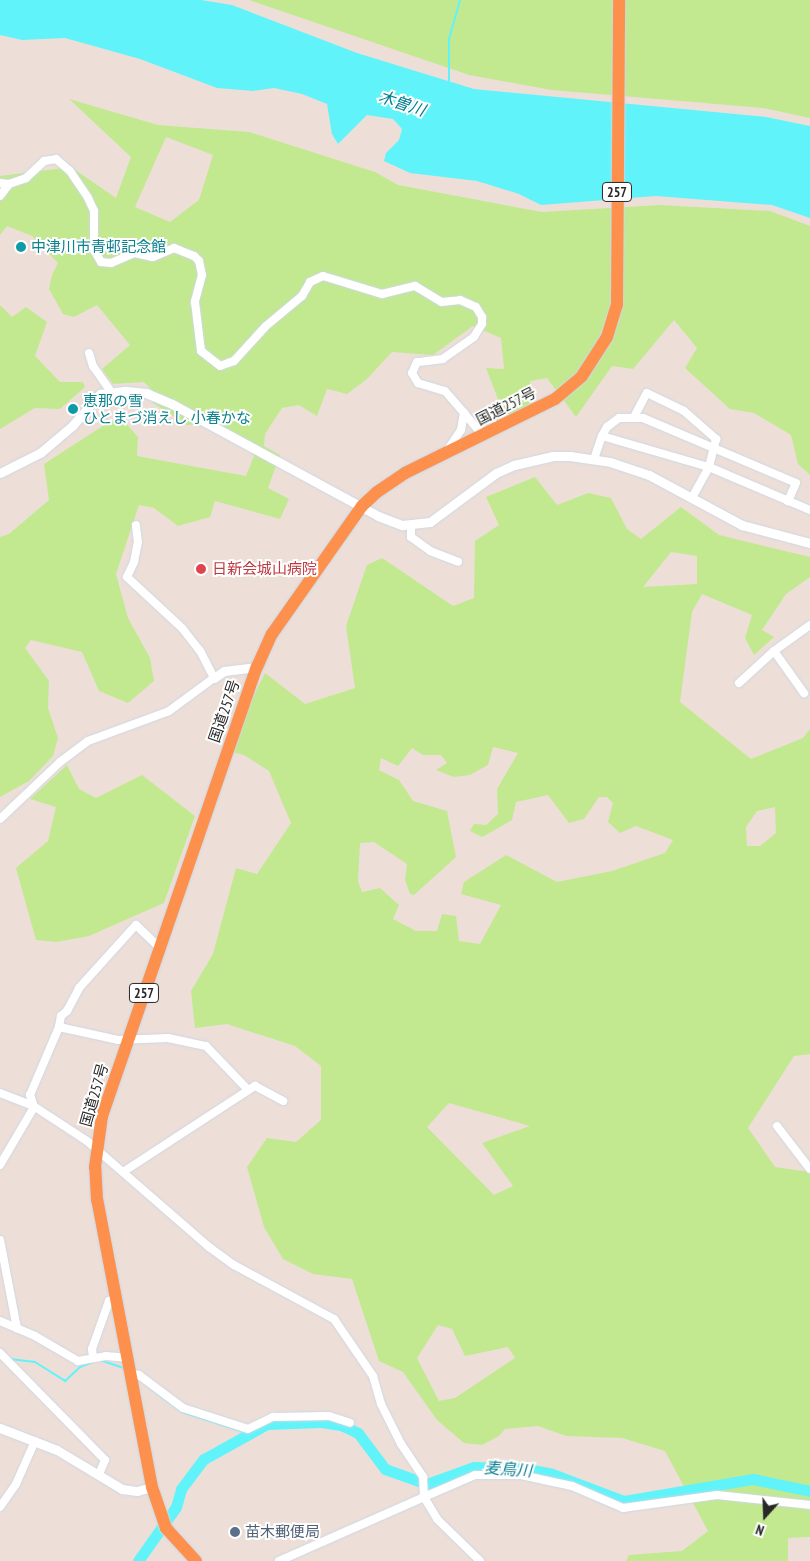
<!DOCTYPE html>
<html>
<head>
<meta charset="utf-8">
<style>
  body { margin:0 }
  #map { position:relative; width:810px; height:1561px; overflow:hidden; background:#eddfd8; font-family:"PT Sans Narrow","Noto Sans JP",sans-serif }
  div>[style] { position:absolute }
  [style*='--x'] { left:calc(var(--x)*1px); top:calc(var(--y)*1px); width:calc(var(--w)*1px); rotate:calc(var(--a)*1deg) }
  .green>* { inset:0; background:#c2e98f }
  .water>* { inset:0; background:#60f4fa }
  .stream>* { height:2px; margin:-1px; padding:0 1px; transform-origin:1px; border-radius:1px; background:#60f4fa }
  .river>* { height:11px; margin:-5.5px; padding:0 5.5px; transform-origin:5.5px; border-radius:5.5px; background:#60f4fa }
  .roads { filter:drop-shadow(0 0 1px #ced7e3) drop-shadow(0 0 1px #ced7e3) }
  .minor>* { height:8px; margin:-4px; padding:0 4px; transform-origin:4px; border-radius:4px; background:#fff }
  .tertiary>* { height:9px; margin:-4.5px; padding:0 4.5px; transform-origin:4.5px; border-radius:4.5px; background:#fff }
  .trunk>* { height:12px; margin:-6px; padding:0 6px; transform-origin:6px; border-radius:6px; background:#fe904e }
  .dots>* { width:14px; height:14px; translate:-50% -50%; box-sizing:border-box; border:2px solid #fff; border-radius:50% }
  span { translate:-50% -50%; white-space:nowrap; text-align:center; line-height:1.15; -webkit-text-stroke:4px #fff; paint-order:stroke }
  .shield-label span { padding:1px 4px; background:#fff; border:1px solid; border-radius:4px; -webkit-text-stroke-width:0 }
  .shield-label { font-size:14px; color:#282828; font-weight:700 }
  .culture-label { font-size:15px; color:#0d838f }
  .left { translate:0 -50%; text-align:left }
  .street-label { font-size:15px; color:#282828 }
  .health-label { font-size:15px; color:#be3a42 }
  .service-label { font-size:15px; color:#4e5e75 }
  .water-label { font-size:16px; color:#037e8f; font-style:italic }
  .north { position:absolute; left:740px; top:1491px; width:50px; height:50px; -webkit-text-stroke:4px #fff; paint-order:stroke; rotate:200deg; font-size:14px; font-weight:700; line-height:20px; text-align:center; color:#282828 }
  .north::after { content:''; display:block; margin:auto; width:18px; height:22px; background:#282828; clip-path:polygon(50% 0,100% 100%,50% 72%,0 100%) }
</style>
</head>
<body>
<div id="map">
  <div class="green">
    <i style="clip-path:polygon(249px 0,810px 0,810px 118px,763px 108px,552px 90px,469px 75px)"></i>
    <i style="clip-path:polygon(evenodd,69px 99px,158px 125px,249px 132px,375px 172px,398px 185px,542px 212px,660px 205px,770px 211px,810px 226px,810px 475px,798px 464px,791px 435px,754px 413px,730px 409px,685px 368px,697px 348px,674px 320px,633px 369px,612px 366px,576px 417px,547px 378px,530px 381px,533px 403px,493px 422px,498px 399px,486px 368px,504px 369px,501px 338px,473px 326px,433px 355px,392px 352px,367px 379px,347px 394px,327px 389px,317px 416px,299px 405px,282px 408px,265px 434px,264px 446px,280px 455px,268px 488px,289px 499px,280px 519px,215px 501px,210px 517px,178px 526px,154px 508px,139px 505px,116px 574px,128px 618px,150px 658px,154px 681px,128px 703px,99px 691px,82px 652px,31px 640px,25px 648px,49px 681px,48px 708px,58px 738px,53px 756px,29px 781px,0 797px,0 537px,9px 534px,49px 500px,44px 464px,109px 422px,122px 419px,138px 437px,137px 456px,246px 476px,254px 456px,244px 438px,216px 423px,187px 425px,153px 403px,153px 391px,144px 382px,113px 384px,102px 369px,130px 345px,97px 305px,74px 317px,63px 314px,49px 289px,52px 275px,58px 263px,32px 236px,7px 226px,0 235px,0 176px,71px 167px,116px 198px,131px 157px,69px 99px,166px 137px,213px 155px,199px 200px,170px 222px,135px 207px,166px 137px)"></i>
    <i style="clip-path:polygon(0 305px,12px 317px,26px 307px,47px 322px,35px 356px,60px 382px,83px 382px,85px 387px,60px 409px,35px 408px,0 429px)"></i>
    <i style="clip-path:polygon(evenodd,535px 477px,557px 505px,588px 493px,611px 498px,627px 529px,641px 539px,681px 507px,719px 535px,810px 557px,810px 577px,786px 594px,762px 630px,774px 637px,754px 655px,745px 638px,752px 615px,702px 594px,692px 612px,680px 702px,751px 759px,803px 738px,810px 729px,810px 1054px,794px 1056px,748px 1128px,775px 1167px,810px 1172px,810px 1537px,788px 1538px,788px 1561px,626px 1561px,629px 1555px,682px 1551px,708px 1531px,665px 1451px,622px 1438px,566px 1436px,538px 1426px,505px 1429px,499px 1436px,482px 1445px,464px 1443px,437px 1420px,403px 1372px,379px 1361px,352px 1279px,313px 1274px,283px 1259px,264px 1227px,247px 1167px,267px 1138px,296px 1142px,321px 1120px,321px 1066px,295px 1046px,227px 1024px,195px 1028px,191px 991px,213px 954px,236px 868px,257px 874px,291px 823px,269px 771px,244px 755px,232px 752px,247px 709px,265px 673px,305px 704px,355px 688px,346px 626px,367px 565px,382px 558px,453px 606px,474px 598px,475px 541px,499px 525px,486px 497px,535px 477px,671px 552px,697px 556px,697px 584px,643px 587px,671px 552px,535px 477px,493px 747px,518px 753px,497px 789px,498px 814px,486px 825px,474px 824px,470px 831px,482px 837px,512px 820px,516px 802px,548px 795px,569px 823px,584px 819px,599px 797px,607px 797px,613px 803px,608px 822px,620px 833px,636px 826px,673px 840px,665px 853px,612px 871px,557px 882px,506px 855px,464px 882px,461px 894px,501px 905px,480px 944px,459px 941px,456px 916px,442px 914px,437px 931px,416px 931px,393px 919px,399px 905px,380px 888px,362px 892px,358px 881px,360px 843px,374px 842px,407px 864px,405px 880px,410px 894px,414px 895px,456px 857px,447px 811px,413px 801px,399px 780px,379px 770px,381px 758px,398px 766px,412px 748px,423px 755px,441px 755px,447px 763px,436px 770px,454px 777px,470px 775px,488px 765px,493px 747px,535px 477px,775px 807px,776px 833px,760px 846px,747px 846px,746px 827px,757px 811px,775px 807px,535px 477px,449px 1103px,530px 1126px,482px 1143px,513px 1186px,494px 1195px,427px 1127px,449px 1103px,535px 477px,438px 1325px,452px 1329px,465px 1356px,508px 1347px,515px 1358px,455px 1398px,439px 1401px,417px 1358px,438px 1325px)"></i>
    <i style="clip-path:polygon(67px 765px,79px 789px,96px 798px,142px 775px,195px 816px,164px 903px,89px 936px,56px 942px,36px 940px,16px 868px,48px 841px,56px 807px,30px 799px)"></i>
  </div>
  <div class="water">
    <i style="clip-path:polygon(0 0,201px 0,232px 5px,357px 53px,474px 89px,766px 117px,810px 126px,810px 218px,772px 205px,656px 196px,541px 205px,519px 194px,477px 181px,410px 173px,384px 161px,386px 153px,399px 140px,402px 129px,393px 119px,367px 115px,338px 144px,332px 134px,327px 104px,302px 94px,274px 88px,253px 91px,217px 88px,140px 59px,65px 38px,22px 40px,0 35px)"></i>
  </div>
  <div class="stream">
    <i style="--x:449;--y:84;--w:45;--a:-90"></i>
    <i style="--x:449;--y:39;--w:41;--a:-74.2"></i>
    <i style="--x:10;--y:1359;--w:25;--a:7"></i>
    <i style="--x:35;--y:1362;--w:36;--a:32"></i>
    <i style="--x:65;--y:1381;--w:21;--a:-43"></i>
    <i style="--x:80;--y:1367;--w:14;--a:-21"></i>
    <i style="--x:100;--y:1360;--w:24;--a:19"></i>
    <i style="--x:145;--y:1384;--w:46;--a:37.1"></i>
    <i style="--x:182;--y:1412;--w:71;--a:17.9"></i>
  </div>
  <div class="river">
    <i style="--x:138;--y:1561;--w:66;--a:-54.9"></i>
    <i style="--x:176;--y:1507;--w:19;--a:-74"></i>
    <i style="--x:181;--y:1489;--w:38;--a:-53"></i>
    <i style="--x:204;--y:1459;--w:72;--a:-29.1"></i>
    <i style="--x:267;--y:1424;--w:54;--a:-2.1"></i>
    <i style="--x:321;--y:1422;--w:20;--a:9"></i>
    <i style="--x:341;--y:1425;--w:19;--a:25"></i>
    <i style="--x:358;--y:1433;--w:45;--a:53.1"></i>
    <i style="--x:385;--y:1469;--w:45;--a:19.7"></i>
    <i style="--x:427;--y:1484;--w:50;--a:-19.9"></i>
    <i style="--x:474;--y:1467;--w:53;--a:2.2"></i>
    <i style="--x:527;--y:1469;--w:25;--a:11"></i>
    <i style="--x:552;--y:1474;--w:77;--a:20.6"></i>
    <i style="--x:624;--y:1501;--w:131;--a:-9.7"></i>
    <i style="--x:753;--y:1479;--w:58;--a:11.9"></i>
  </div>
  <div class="roads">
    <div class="minor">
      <i style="--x:0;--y:183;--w:9;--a:6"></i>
      <i style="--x:9;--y:184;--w:18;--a:-19"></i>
      <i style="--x:26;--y:178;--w:25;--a:-43"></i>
      <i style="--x:44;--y:161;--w:12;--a:-9"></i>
      <i style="--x:56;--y:159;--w:18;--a:41"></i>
      <i style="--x:70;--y:171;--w:32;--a:56"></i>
      <i style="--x:88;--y:198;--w:14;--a:65"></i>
      <i style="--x:94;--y:211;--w:39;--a:90"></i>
      <i style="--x:94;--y:250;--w:14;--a:60"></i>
      <i style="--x:101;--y:262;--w:10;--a:6"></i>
      <i style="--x:111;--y:263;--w:26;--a:-23"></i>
      <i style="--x:135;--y:253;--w:18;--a:13"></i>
      <i style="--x:153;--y:257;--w:23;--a:-23"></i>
      <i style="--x:174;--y:248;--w:22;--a:22"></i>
      <i style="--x:194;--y:256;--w:7;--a:45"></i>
      <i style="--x:199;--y:261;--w:14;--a:78"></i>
      <i style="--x:202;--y:275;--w:28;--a:105"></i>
      <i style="--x:195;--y:302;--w:49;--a:83"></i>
      <i style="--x:201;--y:351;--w:24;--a:38"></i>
      <i style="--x:220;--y:366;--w:15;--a:-20"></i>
      <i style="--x:234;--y:361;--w:47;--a:-47.6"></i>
      <i style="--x:266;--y:326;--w:47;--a:-39.8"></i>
      <i style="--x:302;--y:296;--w:16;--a:-60"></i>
      <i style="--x:310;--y:282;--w:14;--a:-25"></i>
      <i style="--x:323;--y:276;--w:62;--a:17"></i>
      <i style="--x:382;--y:294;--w:34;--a:-14"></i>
      <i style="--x:415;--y:286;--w:31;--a:31"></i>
      <i style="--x:442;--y:302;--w:18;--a:-6"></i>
      <i style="--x:460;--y:300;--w:17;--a:24"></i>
      <i style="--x:476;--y:307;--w:12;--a:59"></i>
      <i style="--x:482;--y:317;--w:7;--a:90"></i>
      <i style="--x:482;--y:324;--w:15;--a:122"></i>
      <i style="--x:474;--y:337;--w:38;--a:145"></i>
      <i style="--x:443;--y:359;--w:26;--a:173"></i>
      <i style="--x:417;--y:362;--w:12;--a:114"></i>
      <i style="--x:412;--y:373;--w:12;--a:59"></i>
      <i style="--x:418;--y:383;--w:28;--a:17"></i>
      <i style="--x:445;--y:391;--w:29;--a:49"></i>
      <i style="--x:464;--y:413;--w:17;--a:100"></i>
      <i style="--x:461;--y:430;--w:27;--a:124"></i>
      <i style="--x:0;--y:196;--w:15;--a:-53"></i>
      <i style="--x:89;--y:353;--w:14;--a:73"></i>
      <i style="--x:93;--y:366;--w:29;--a:55"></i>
      <i style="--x:464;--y:413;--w:30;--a:50"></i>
      <i style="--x:634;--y:417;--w:27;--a:-62"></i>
      <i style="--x:647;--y:393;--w:41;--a:25.9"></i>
      <i style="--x:684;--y:411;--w:43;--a:41.2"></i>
      <i style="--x:716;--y:439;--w:29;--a:104"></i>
      <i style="--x:709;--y:467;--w:35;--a:119"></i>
      <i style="--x:602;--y:436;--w:10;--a:-61"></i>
      <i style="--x:607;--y:427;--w:15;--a:-37"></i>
      <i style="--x:619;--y:418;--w:24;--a:0"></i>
      <i style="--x:643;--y:418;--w:166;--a:23"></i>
      <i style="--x:796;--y:483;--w:20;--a:114"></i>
      <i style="--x:594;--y:459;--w:24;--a:-71"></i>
      <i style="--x:602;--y:436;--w:111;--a:16.2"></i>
      <i style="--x:709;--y:467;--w:110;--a:23.1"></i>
      <i style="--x:411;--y:526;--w:11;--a:90"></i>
      <i style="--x:411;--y:537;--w:24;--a:36"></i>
      <i style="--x:430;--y:551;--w:30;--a:21"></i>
      <i style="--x:774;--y:651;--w:52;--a:54.5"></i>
      <i style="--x:739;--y:683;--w:47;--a:-42.4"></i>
      <i style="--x:774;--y:651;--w:44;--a:-35.8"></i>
      <i style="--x:0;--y:819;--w:83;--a:-43.5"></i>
      <i style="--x:60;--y:762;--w:35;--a:-37"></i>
      <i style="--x:88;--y:741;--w:86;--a:-20.3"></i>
      <i style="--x:169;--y:711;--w:56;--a:-36.3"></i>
      <i style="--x:214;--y:678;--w:30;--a:-117"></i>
      <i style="--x:200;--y:651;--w:29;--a:-128"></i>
      <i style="--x:182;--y:628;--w:75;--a:-137.2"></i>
      <i style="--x:127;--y:577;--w:17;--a:-65"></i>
      <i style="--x:134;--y:562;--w:20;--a:-79"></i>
      <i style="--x:138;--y:542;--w:17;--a:-97"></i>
      <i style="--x:59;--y:1027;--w:11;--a:-80"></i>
      <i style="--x:61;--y:1016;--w:8;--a:-40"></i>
      <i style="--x:67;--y:1011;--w:26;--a:-62"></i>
      <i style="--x:79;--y:988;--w:85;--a:-47.9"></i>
      <i style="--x:136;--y:925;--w:33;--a:44"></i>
      <i style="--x:0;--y:1093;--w:34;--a:21"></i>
      <i style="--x:32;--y:1105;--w:66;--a:33.2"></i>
      <i style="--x:87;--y:1141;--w:162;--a:41"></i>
      <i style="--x:209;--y:1247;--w:31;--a:36"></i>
      <i style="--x:234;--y:1265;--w:114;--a:28.4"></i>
      <i style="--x:334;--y:1319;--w:69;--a:55.6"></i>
      <i style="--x:373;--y:1376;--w:29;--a:74"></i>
      <i style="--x:381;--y:1404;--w:45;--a:63.4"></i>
      <i style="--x:401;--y:1444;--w:40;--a:56"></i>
      <i style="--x:423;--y:1477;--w:20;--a:87"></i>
      <i style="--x:424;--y:1497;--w:56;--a:-23.3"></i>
      <i style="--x:475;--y:1475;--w:46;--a:0"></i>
      <i style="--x:521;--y:1475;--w:52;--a:12.2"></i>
      <i style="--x:572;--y:1486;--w:56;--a:23.3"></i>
      <i style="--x:623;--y:1508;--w:95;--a:-7.9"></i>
      <i style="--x:717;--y:1495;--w:94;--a:6.1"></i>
      <i style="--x:777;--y:1126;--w:54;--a:52.5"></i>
      <i style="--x:0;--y:1165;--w:67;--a:-59.6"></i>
      <i style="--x:34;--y:1107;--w:13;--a:-108"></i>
      <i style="--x:30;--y:1095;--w:74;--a:-66.9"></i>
      <i style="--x:59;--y:1027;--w:60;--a:12.4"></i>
      <i style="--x:118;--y:1040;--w:50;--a:-2.3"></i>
      <i style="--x:168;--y:1038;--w:39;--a:12"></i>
      <i style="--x:206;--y:1046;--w:61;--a:46.3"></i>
      <i style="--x:123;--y:1172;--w:158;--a:-33.1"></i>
      <i style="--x:255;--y:1086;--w:32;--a:28"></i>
      <i style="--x:0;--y:1240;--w:90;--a:79.1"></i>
      <i style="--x:0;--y:1321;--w:38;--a:23"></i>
      <i style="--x:35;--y:1336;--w:50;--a:30.2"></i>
      <i style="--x:78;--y:1361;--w:28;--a:-10"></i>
      <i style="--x:106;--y:1356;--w:23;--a:5"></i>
      <i style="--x:0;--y:1353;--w:150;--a:45.5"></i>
      <i style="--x:105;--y:1460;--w:15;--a:113"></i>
      <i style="--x:93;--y:1357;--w:8;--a:-97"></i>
      <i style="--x:92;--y:1349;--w:51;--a:-70.5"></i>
      <i style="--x:109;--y:1301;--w:9;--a:-21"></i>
      <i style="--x:132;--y:1374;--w:7;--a:8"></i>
      <i style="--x:139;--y:1375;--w:55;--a:36.9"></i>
      <i style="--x:183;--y:1408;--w:68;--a:17.9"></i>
      <i style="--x:248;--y:1429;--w:28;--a:-26"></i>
      <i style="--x:273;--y:1417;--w:56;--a:-1"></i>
      <i style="--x:329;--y:1416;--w:22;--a:18"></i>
      <i style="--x:0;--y:1507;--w:28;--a:-55"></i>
      <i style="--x:16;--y:1484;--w:47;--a:-66.2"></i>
      <i style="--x:279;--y:1561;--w:158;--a:-23.8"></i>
      <i style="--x:424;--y:1497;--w:26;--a:59"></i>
      <i style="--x:437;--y:1519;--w:60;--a:44.3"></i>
    </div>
    <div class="tertiary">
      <i style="--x:0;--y:473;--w:45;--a:-26.6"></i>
      <i style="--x:40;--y:453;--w:42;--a:-40.2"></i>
      <i style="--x:72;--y:426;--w:43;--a:-48.8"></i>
      <i style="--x:100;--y:394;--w:26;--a:-7"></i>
      <i style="--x:126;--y:391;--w:20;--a:6"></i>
      <i style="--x:146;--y:393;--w:28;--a:23"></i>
      <i style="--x:172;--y:404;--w:234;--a:28.5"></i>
      <i style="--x:378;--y:516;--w:26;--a:21"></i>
      <i style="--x:402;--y:525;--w:28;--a:-6"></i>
      <i style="--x:430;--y:522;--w:82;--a:-36.6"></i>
      <i style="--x:496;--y:473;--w:20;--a:-24"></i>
      <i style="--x:514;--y:465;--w:40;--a:-13"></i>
      <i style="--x:553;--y:456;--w:17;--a:0"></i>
      <i style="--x:570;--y:456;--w:40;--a:8.5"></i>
      <i style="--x:610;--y:462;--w:41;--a:18.4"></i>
      <i style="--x:649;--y:475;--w:106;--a:28.3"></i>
      <i style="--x:742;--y:525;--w:70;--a:14.8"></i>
      <i style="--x:214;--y:678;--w:12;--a:-35"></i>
      <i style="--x:224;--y:671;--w:33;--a:-7"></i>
      <i style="--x:0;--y:1428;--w:61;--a:21.1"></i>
      <i style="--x:57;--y:1450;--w:76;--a:31"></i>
      <i style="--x:122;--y:1489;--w:15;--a:8"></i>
      <i style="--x:137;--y:1491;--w:16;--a:-15"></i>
    </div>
    <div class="trunk">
      <i style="--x:196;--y:1561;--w:45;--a:-132.3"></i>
      <i style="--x:166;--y:1528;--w:43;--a:-108.9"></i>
      <i style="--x:152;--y:1487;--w:292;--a:-100.8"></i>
      <i style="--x:97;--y:1200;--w:33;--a:-93"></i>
      <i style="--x:95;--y:1167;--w:51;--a:-82.2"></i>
      <i style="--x:102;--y:1116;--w:475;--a:-71"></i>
      <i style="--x:257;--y:667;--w:36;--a:-66"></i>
      <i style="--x:272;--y:634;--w:156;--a:-54.9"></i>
      <i style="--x:362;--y:506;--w:21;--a:-43"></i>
      <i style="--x:377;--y:492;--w:34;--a:-34"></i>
      <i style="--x:405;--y:473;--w:167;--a:-26.3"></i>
      <i style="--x:555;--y:399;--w:35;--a:-40"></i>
      <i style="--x:582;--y:376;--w:46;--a:-57.3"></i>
      <i style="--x:607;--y:337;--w:34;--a:-73"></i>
      <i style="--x:617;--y:305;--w:305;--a:-89.6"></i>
    </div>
  </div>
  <div class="dots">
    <i style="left:21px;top:247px;background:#0f9aa8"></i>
    <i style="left:73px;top:409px;background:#0f9aa8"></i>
    <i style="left:201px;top:569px;background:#e0444e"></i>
    <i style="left:235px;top:1532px;background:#5c6f8a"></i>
  </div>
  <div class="shield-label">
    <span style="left:617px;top:192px">257</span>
    <span style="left:144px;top:993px">257</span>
  </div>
  <div class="culture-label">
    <span class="left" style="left:31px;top:247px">中津川市青邨記念館</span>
    <span class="left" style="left:83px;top:409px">恵那の雪<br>ひとまづ消えし 小春かな</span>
  </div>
  <div class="street-label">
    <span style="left:506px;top:406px;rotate:-27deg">国道257号</span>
    <span style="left:224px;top:711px;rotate:-71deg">国道257号</span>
    <span style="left:94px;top:1095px;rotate:-74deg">国道257号</span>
  </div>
  <div class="health-label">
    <span class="left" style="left:212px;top:569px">日新会城山病院</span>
  </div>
  <div class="service-label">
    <span class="left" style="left:245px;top:1532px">苗木郵便局</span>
  </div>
  <div class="water-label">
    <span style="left:402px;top:103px;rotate:19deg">木曽川</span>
    <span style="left:508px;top:1469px;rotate:4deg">麦鳥川</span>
  </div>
  <div class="north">N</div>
</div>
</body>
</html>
